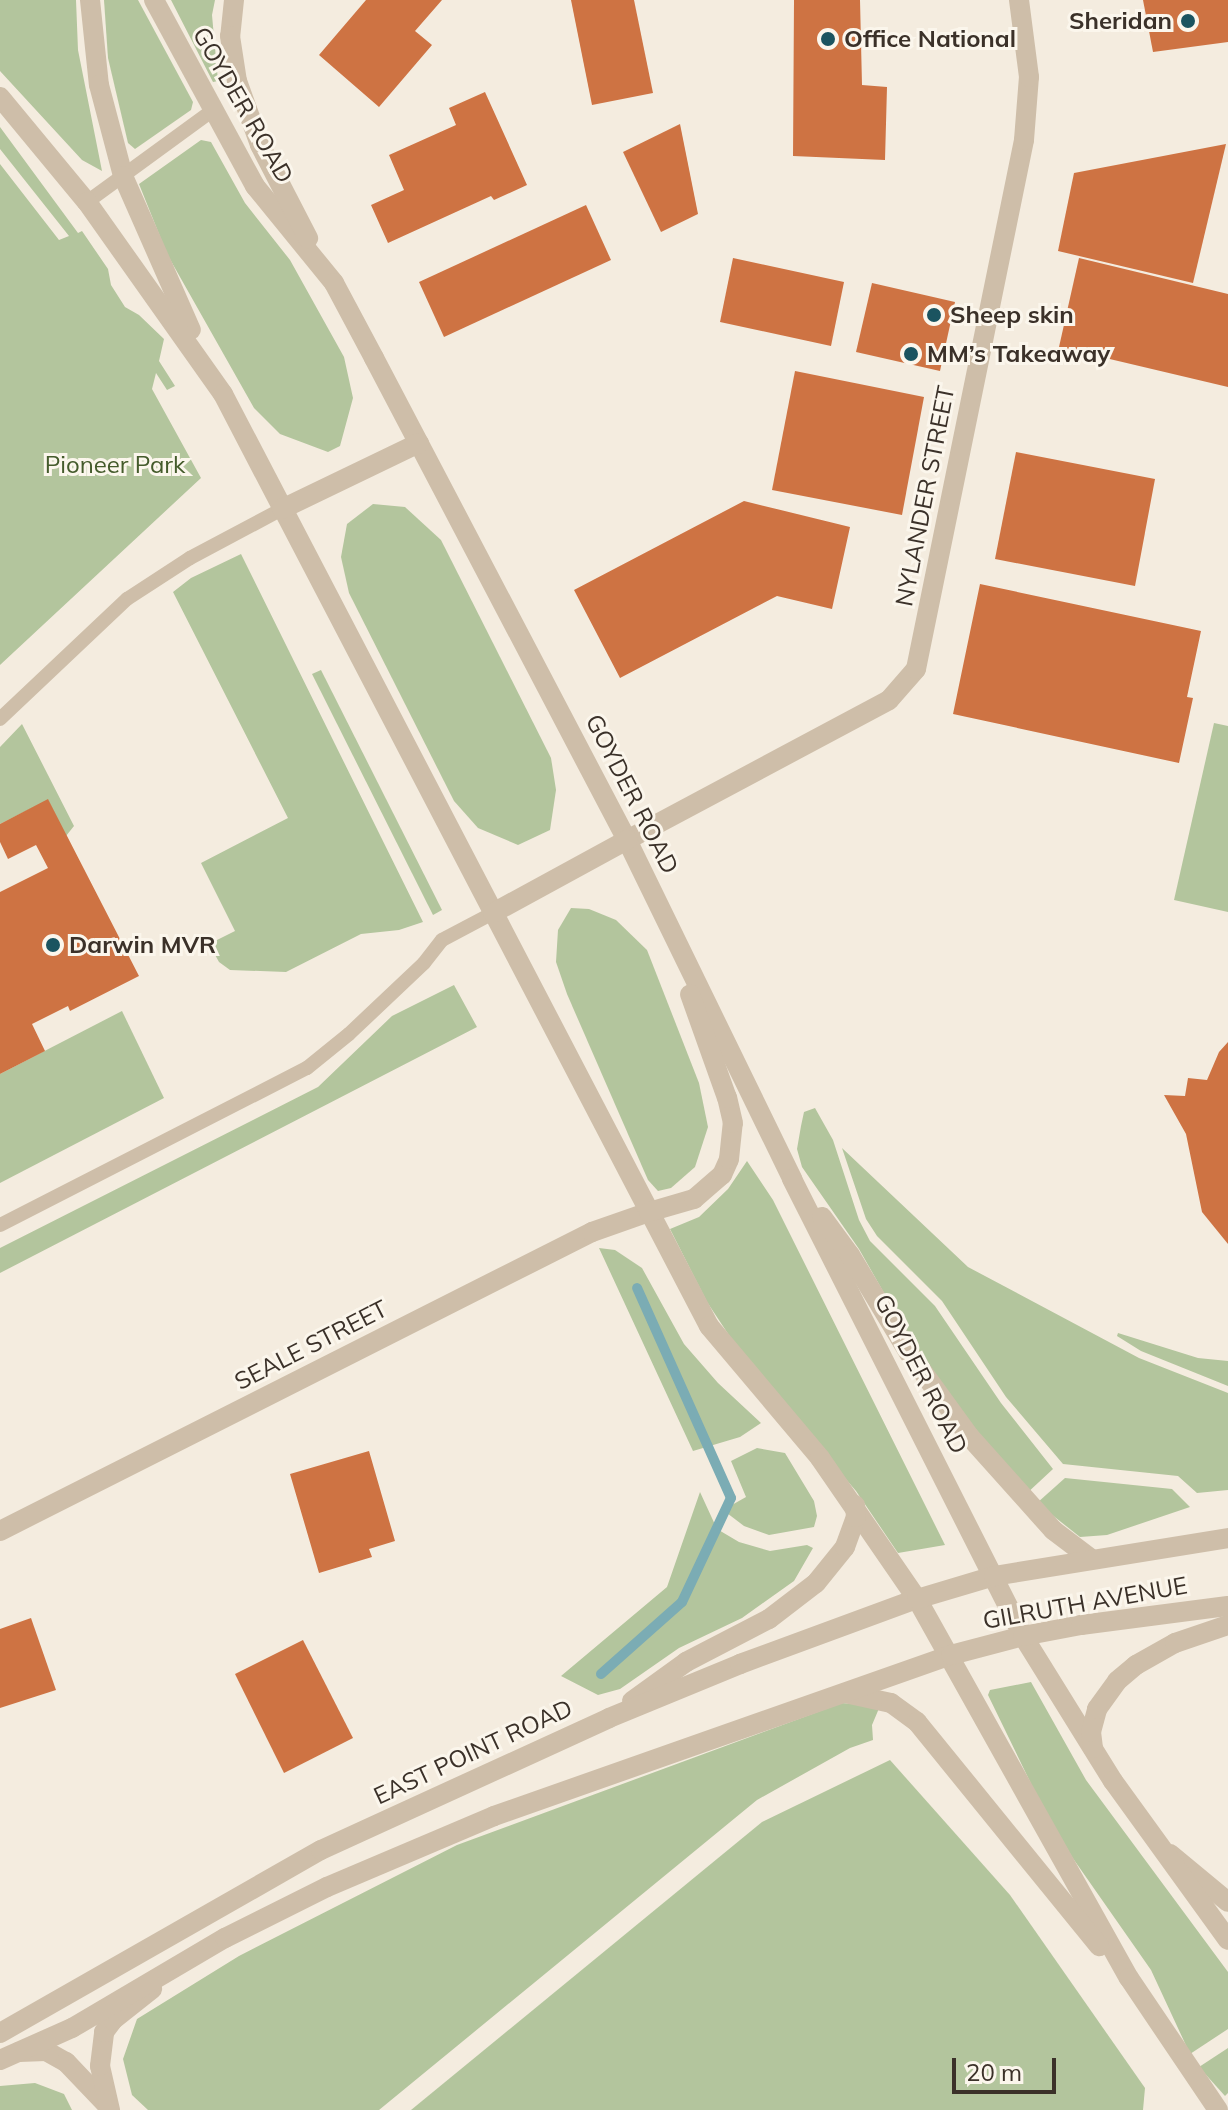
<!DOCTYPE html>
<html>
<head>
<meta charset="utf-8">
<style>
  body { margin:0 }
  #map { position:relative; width:1228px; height:2110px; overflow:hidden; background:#f4ecdf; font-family:Mulish,sans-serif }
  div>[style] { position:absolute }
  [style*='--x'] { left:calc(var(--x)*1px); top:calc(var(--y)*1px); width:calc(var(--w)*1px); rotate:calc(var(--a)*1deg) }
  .green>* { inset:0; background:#b3c59d }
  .stream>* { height:10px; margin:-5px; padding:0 5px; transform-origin:5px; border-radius:5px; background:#7bacb4 }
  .building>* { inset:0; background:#ce7343 }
  .service>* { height:14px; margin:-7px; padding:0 7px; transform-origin:7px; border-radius:7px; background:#cebea9 }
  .minor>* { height:20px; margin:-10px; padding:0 10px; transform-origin:10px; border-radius:10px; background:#cebea9 }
  .tertiary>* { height:20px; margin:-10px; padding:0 10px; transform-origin:10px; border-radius:10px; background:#cebea9 }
  .dots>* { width:22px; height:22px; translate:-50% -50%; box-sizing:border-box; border:4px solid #fbf6ec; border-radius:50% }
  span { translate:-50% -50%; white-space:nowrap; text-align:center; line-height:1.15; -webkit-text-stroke:6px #fbf6ec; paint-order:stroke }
  .poi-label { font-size:24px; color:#3b3129; font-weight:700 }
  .right { translate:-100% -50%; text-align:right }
  .left { translate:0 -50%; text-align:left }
  .street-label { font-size:24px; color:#3b3129 }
  .park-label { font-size:24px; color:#445b2b }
  .scale { position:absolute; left:952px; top:2058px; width:104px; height:36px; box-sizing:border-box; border:4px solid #3b3129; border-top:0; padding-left:10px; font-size:24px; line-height:28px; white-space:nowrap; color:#3b3129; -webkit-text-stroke:6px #fbf6ec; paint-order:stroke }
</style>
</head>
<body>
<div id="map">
  <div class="green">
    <i style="clip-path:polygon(0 0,76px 0,78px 50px,102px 171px,82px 160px,0 71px)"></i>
    <i style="clip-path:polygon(104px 0,138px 0,193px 102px,191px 110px,135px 149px,128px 143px,108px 58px)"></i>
    <i style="clip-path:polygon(171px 0,215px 0,212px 15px,218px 81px,213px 82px)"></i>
    <i style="clip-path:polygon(0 127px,78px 233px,82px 231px,108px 269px,111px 285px,125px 307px,139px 315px,164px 339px,159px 361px,175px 386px,167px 390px,156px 373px,152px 389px,201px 478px,0 665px,0 164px,59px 240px,69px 236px,0 149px)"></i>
    <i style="clip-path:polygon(201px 140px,211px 142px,245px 203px,290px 260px,344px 357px,353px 398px,340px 446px,328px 452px,280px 434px,254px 408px,167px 254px,139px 184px)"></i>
    <i style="clip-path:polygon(373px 504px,405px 507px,441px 540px,551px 758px,556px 790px,550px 830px,518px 845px,478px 828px,454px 801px,349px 593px,341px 557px,347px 524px)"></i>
    <i style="clip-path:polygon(241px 554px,423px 922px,399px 930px,361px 934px,286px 972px,230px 970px,219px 962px,209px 944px,235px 931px,201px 863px,288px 818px,173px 592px,191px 578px)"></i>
    <i style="clip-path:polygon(321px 670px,442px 910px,433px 915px,312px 674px)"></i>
    <i style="clip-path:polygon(1214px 723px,1228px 726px,1228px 912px,1174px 900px)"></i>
    <i style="clip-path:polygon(22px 724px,74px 826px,66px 836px,48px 800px,0 824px,0 747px)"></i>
    <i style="clip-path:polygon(571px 908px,589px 909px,616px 920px,647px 950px,699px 1083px,708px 1127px,695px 1167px,671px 1188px,658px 1191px,648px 1180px,567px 994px,556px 962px,558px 930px)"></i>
    <i style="clip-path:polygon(454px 985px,477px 1027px,0 1273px,0 1248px,318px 1087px,392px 1016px)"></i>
    <i style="clip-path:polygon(122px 1011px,164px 1098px,0 1183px,0 1074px)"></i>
    <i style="clip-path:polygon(815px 1108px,833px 1140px,859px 1220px,870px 1241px,935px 1306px,1001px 1403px,1053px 1469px,1025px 1495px,938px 1388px,859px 1249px,802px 1167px,797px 1149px,801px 1126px,804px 1112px)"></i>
    <i style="clip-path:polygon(842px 1148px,968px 1267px,1139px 1358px,1228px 1393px,1228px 1490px,1197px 1493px,1178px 1476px,1063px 1464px,1006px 1397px,942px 1301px,877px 1236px,866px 1219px)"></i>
    <i style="clip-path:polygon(747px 1161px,773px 1200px,945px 1545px,898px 1553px,856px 1491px,750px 1367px,707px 1302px,670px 1229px,699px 1217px,728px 1189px)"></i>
    <i style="clip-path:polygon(599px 1248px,615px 1250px,642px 1268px,684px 1344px,718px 1383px,761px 1423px,740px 1437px,693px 1451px)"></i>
    <i style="clip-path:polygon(1118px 1333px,1198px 1358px,1228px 1361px,1228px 1386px,1141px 1351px,1117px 1336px)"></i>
    <i style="clip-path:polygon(757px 1448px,785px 1453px,814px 1501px,817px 1516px,814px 1527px,769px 1535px,744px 1526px,723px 1510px,746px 1497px,731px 1461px)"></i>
    <i style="clip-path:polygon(1065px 1478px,1172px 1489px,1190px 1507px,1107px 1535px,1080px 1537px,1037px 1503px)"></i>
    <i style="clip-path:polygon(700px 1492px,717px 1529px,739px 1542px,770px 1551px,807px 1545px,813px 1548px,794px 1581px,742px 1618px,679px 1648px,620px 1689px,598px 1695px,561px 1676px,667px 1587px)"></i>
    <i style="clip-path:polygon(1031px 1682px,1086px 1780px,1228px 1972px,1228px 2029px,1190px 2054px,1151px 1970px,1072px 1857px,1037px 1796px,988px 1695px,990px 1690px)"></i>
    <i style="clip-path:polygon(842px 1703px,880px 1706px,872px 1725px,873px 1740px,850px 1748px,757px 1800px,379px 2110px,148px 2110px,132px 2095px,123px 2059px,137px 2019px,239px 1956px,457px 1845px)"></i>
    <i style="clip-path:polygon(890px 1760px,1010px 1895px,1145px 2088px,1143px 2110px,411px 2110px,762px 1822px)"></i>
    <i style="clip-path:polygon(1228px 2048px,1228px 2093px,1225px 2096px,1199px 2067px)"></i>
    <i style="clip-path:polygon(35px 2083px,64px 2094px,72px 2110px,0 2110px,0 2086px)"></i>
  </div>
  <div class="stream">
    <i style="--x:601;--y:1674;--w:108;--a:-41.6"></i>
    <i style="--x:682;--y:1602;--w:115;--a:-64.8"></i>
    <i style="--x:731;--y:1498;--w:230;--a:-114.1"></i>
  </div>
  <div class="building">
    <i style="clip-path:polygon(366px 0,442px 0,415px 31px,432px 45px,379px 107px,319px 55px)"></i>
    <i style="clip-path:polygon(571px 0,634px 0,653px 93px,592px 105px)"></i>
    <i style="clip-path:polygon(794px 0,860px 0,862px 85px,887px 87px,885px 160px,793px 156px)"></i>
    <i style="clip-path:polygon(1143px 0,1228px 0,1228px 42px,1153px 52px)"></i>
    <i style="clip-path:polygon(485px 92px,527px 185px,494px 200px,491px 196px,388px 243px,371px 205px,404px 190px,389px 155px,456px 125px,449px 108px)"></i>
    <i style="clip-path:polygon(680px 124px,698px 214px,661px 232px,623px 152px)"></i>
    <i style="clip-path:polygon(1226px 144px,1193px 283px,1058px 251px,1074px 173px)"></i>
    <i style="clip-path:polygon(586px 205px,611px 260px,444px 337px,419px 282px)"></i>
    <i style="clip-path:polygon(733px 258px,844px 282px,831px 346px,720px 322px)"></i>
    <i style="clip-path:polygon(1079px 258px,1228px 294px,1228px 387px,1059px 347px)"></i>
    <i style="clip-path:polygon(872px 283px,955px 302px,940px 371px,856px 352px)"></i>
    <i style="clip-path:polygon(795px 371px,924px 397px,902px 515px,772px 490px)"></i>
    <i style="clip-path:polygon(1016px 452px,1155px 479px,1135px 586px,995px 559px)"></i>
    <i style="clip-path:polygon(744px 501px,850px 527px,832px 609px,777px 596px,620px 678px,574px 590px)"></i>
    <i style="clip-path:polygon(980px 584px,1201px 631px,1187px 697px,1193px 698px,1179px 763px,953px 714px)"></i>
    <i style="clip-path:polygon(48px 799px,139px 976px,70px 1011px,68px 1006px,32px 1024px,45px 1051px,0 1074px,0 892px,48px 868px,36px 845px,8px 859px,0 842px,0 824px)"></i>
    <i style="clip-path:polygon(1228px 1042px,1228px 1244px,1202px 1212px,1186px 1134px,1164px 1095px,1185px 1096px,1188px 1078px,1207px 1080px,1219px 1052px)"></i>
    <i style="clip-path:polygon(369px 1451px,395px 1541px,369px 1549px,372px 1557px,319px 1573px,290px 1474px)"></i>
    <i style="clip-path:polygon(31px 1618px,56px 1690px,0 1708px,0 1629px)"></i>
    <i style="clip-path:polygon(303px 1640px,353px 1738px,284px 1773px,235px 1674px)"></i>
  </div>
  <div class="service">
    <i style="--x:87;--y:202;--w:155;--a:-36.1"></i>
    <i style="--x:0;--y:719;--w:175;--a:-43.4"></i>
    <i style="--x:127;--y:599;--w:75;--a:-33.1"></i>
    <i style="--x:190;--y:558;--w:104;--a:-28"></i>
    <i style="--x:0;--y:1225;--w:345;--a:-27.1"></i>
    <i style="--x:307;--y:1068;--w:54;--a:-39"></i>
    <i style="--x:349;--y:1034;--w:103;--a:-43.4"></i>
    <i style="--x:424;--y:963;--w:29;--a:-52"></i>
    <i style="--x:442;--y:940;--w:58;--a:-27.9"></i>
  </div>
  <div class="minor">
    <i style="--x:627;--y:840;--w:297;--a:-28.1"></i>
    <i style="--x:889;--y:700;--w:41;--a:-48.9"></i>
    <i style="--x:916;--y:669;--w:540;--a:-78.46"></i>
    <i style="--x:1024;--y:140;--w:63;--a:-85.5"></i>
    <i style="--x:1029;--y:77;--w:78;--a:-97.4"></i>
    <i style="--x:0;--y:1531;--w:663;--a:-26.8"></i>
    <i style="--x:592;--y:1232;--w:60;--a:-19.3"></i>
    <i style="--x:1170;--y:1854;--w:75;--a:39.6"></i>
    <i style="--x:19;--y:2052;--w:27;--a:-2"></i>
    <i style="--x:46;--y:2051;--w:23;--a:29"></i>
    <i style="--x:66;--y:2062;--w:57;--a:46.4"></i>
    <i style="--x:110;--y:2110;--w:45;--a:-102.8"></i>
    <i style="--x:100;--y:2066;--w:34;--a:-83"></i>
    <i style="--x:104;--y:2032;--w:15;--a:-53"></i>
    <i style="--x:113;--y:2020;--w:50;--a:-38.5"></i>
  </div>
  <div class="tertiary">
    <i style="--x:90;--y:0;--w:85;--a:84"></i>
    <i style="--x:99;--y:85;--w:94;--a:75.2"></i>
    <i style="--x:123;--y:176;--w:168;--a:66.2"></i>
    <i style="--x:154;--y:0;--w:212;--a:61.5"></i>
    <i style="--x:255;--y:186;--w:125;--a:50.8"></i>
    <i style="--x:334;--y:283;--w:85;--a:61.9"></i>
    <i style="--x:374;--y:358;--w:544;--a:62.31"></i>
    <i style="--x:627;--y:840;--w:377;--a:64"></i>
    <i style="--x:792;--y:1179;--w:512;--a:63.18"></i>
    <i style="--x:1023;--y:1636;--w:171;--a:58.2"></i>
    <i style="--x:1113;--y:1781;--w:196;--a:54.1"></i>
    <i style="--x:234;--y:0;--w:36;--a:96"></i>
    <i style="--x:230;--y:36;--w:46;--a:81.2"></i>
    <i style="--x:237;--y:81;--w:68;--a:70.2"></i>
    <i style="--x:260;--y:145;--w:105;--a:62.7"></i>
    <i style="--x:0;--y:97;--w:136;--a:50.4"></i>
    <i style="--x:87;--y:202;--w:235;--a:54.7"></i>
    <i style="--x:223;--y:394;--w:1051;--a:62.46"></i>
    <i style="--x:709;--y:1326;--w:172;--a:49.9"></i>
    <i style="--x:820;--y:1458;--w:171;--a:55.5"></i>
    <i style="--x:917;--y:1599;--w:434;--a:60.8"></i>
    <i style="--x:1129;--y:1978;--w:159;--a:56"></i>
    <i style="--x:282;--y:509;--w:152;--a:-25.7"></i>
    <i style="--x:493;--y:913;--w:153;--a:-28.6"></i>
    <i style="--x:649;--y:1212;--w:47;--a:-16.1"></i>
    <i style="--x:694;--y:1199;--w:37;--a:-41"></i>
    <i style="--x:722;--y:1175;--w:17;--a:-66"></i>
    <i style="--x:729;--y:1159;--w:36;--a:-84"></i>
    <i style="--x:733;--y:1123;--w:26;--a:-103"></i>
    <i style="--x:727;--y:1098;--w:110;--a:-109.6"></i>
    <i style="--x:822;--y:1217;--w:47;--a:53.6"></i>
    <i style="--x:850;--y:1255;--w:114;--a:59"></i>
    <i style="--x:909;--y:1353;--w:102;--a:54.1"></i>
    <i style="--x:969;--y:1436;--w:126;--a:48.2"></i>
    <i style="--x:1053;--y:1530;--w:46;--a:37.1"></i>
    <i style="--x:845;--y:1693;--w:47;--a:12.3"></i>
    <i style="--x:891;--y:1703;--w:32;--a:36"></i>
    <i style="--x:917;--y:1722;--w:289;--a:50.9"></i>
    <i style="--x:632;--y:1701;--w:67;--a:-35.8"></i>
    <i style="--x:686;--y:1662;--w:93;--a:-27.4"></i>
    <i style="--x:769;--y:1619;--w:59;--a:-37.5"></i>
    <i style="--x:816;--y:1583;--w:46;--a:-51.1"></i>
    <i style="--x:845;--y:1547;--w:32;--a:-70"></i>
    <i style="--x:856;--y:1517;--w:12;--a:-95"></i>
    <i style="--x:1093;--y:1748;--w:16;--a:-97"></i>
    <i style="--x:1091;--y:1732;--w:24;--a:-75"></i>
    <i style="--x:1097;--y:1709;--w:34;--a:-54"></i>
    <i style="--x:1117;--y:1681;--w:25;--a:-40"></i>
    <i style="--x:1136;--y:1665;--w:45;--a:-29.4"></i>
    <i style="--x:1175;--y:1643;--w:56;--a:-18.8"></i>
    <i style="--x:0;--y:2033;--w:369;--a:-29.7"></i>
    <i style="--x:321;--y:1850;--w:317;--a:-24.6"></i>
    <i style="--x:609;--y:1718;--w:142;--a:-22.4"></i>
    <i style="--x:740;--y:1664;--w:189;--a:-20.2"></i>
    <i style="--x:917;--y:1599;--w:80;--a:-16.6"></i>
    <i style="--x:994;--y:1576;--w:237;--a:-9.2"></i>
    <i style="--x:0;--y:2060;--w:79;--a:-24"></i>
    <i style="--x:72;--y:2028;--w:178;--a:-30.5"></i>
    <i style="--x:225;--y:1938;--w:114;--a:-26.6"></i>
    <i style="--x:327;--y:1887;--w:181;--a:-23"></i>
    <i style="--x:494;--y:1816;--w:485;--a:-19.4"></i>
    <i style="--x:951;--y:1655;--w:74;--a:-14.8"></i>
    <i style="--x:1023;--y:1636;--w:59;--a:-10.7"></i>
    <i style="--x:1081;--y:1625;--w:148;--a:-7.4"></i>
  </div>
  <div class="dots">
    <i style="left:1188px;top:21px;background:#1b5460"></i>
    <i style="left:828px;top:39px;background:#1b5460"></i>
    <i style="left:934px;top:315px;background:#1b5460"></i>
    <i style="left:911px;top:354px;background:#1b5460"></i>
    <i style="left:53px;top:945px;background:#1b5460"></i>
  </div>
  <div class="poi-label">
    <span class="right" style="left:1172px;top:21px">Sheridan</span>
    <span class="left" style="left:844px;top:39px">Office National</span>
    <span class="left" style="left:950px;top:315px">Sheep skin</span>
    <span class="left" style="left:927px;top:354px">MM’s Takeaway</span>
    <span class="left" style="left:69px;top:945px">Darwin MVR</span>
  </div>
  <div class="street-label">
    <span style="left:243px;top:105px;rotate:60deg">GOYDER ROAD</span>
    <span style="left:925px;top:496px;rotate:-79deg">NYLANDER STREET</span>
    <span style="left:632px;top:794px;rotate:63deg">GOYDER ROAD</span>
    <span style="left:311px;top:1345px;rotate:-27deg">SEALE STREET</span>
    <span style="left:921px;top:1374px;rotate:63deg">GOYDER ROAD</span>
    <span style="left:1085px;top:1603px;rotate:-10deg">GILRUTH AVENUE</span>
    <span style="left:473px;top:1752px;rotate:-25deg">EAST POINT ROAD</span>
  </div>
  <div class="park-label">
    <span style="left:115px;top:465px">Pioneer Park</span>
  </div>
  <div class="scale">20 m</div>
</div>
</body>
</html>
